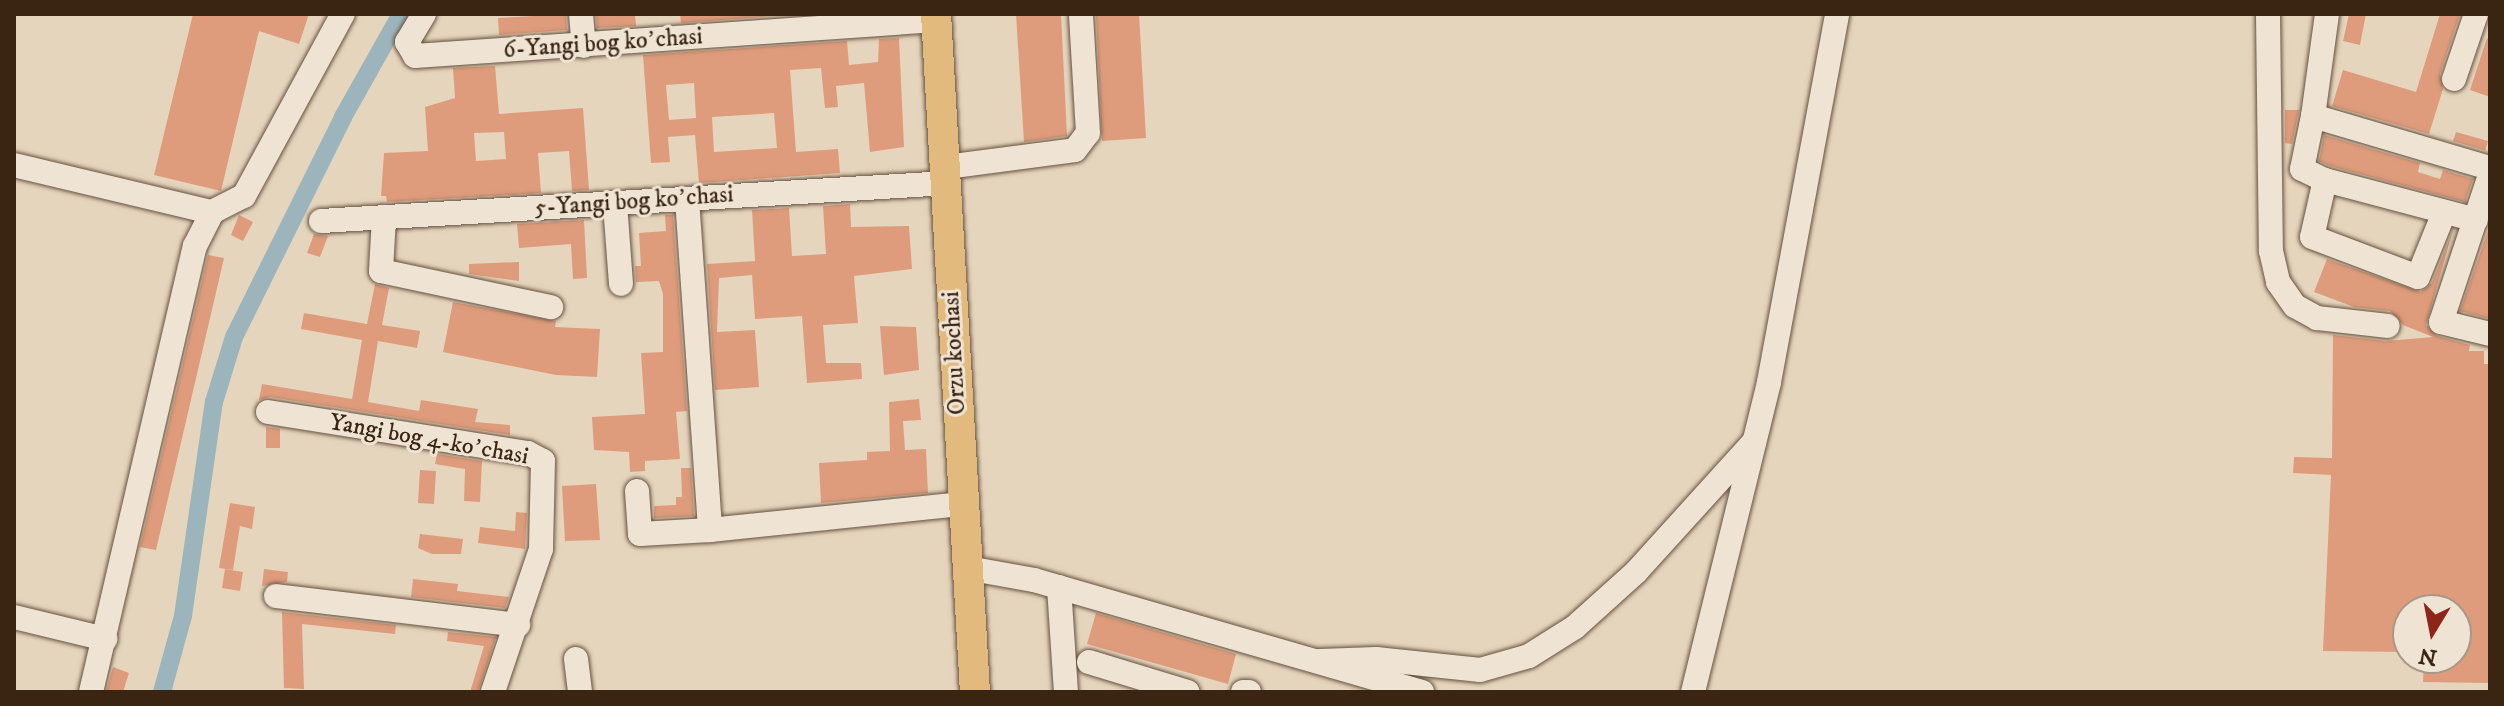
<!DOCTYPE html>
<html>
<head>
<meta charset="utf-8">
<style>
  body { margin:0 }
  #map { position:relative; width:2504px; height:706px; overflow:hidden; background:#e6d5bd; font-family:"IM FELL DW Pica",serif }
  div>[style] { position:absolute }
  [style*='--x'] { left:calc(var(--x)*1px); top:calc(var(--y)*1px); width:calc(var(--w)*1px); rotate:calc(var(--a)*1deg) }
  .canal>* { height:18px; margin:-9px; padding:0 9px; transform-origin:9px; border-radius:9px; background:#9cb5bc }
  .building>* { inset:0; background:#de9c7c }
  .roads { filter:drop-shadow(0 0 2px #65513e) drop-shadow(0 0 2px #65513e) }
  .minor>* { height:24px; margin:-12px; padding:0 12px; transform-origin:12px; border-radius:12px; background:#efe4d4 }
  .major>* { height:30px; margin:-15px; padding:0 15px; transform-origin:15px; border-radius:15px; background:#e3ba7e }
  span { translate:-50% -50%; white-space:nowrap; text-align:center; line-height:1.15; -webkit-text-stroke:6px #efe4d4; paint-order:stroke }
  .street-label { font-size:24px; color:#3a2513 }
  .frame { position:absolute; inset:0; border:16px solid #3a2513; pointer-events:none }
  .north { position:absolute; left:2392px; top:594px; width:80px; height:80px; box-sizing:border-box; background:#efe4d4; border:2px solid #a79887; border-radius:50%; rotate:190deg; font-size:22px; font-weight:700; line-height:32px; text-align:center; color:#3a2513 }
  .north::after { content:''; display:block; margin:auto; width:28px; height:36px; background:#8f2418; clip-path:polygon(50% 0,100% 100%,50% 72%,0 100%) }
</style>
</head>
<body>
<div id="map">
  <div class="canal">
    <i style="--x:162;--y:692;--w:79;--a:-74.6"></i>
    <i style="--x:183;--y:616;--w:216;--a:-81.8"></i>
    <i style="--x:214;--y:402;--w:68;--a:-72.9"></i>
    <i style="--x:234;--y:337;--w:246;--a:-63.6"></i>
    <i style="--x:343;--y:117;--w:118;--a:-60.6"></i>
  </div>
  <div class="building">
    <i style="clip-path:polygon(193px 14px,309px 14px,299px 44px,259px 31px,221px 191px,154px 175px)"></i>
    <i style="clip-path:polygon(566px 14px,567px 30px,499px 35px,498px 18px)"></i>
    <i style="clip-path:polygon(596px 14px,635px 14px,636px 26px,597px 28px)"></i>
    <i style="clip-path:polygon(680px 14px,786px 14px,786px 15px,681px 23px)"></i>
    <i style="clip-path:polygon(1016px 14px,1061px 14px,1067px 136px,1024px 142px)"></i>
    <i style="clip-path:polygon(1096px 14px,1139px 14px,1146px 138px,1102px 141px)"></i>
    <i style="clip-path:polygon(2349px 14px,2366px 14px,2360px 45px,2343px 41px)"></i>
    <i style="clip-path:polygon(2440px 14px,2460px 14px,2440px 74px,2443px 89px,2429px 134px,2332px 106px,2343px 70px,2416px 92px)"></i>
    <i style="clip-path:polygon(evenodd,899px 38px,904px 147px,870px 152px,864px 83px,836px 86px,838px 107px,825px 108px,821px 68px,790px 70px,796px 152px,838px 149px,840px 173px,699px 183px,695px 135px,668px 137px,670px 162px,651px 163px,643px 55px,847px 41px,849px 65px,878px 62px,879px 39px,899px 38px,694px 83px,696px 118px,669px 120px,666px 85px,694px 83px,899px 38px,774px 113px,777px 148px,714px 152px,712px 117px,774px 113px)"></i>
    <i style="clip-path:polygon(2487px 38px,2490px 39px,2490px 97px,2470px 90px)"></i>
    <i style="clip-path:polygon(evenodd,495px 66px,499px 114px,583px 108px,589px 190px,572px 191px,569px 151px,538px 153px,541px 193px,387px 202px,386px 196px,381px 196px,384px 153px,428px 151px,425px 107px,455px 98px,453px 68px,495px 66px,504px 132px,506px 159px,476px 161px,474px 133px,504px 132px)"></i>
    <i style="clip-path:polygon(2285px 110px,2299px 110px,2292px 144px,2285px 143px)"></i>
    <i style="clip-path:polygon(2456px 132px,2488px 141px,2485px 151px,2490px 152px,2453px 141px)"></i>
    <i style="clip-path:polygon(2324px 135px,2420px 163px,2418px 172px,2440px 179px,2443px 170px,2473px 179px,2465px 202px,2330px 166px,2319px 161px)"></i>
    <i style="clip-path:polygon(850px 204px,851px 227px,909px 226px,912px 269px,854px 276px,858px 323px,823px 325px,826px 363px,861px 363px,862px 379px,807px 383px,802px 316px,755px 319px,752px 275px,719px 278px,717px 332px,755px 330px,759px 387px,715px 390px,707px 264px,755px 261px,752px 210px,789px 208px,792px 256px,826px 254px,823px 206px)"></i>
    <i style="clip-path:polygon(239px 215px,253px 222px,243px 241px,231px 235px)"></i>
    <i style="clip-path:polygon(665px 215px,673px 215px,687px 411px,676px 412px,680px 459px,645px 461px,645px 471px,630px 472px,629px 452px,594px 450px,592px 417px,645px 414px,641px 353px,663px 352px,663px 294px,659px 281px,636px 282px,635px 266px,641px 266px,639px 233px,666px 231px)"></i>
    <i style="clip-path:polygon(584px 220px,587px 278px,573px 279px,571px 244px,519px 248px,517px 224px)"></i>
    <i style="clip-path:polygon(2490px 225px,2490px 319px,2460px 311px)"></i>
    <i style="clip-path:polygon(2453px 230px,2426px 325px,2437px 336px,2470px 345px,2469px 351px,2484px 351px,2484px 364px,2490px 364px,2490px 683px,2423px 682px,2424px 658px,2456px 658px,2456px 610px,2408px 610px,2408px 652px,2323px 651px,2331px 475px,2293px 473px,2294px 457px,2332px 458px,2333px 335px,2386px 341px,2433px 337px,2403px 325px,2390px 311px,2354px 307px,2314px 292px,2327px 259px,2421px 292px,2432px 283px)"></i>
    <i style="clip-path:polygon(314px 234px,328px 236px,320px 257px,307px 253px)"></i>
    <i style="clip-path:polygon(208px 255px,224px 258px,156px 550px,140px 547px)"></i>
    <i style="clip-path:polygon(519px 262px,519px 281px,469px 274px,469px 264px)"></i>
    <i style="clip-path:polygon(375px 284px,389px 288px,382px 325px,420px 331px,417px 348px,378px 341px,368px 402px,419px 411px,421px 400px,478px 409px,475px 422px,510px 425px,510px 435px,270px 397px,259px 400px,262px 384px,352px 399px,362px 340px,301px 329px,304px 313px,367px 324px)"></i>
    <i style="clip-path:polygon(453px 302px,556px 321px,555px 327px,600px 329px,597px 377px,556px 375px,443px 352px)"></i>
    <i style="clip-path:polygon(880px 326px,916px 327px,919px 370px,884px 375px)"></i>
    <i style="clip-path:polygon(919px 399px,921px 420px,903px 421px,905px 450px,926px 449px,928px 493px,821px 503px,819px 463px,867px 460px,867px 452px,890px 451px,889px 402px)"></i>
    <i style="clip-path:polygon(266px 427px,280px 429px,280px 448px,266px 448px)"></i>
    <i style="clip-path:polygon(437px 454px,482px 461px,480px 502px,464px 501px,465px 469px,435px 464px)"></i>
    <i style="clip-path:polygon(681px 468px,691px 468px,694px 516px,654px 518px,654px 506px,676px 505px,676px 497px,682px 497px)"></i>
    <i style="clip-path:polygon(420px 470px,436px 471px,434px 504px,418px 503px)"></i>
    <i style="clip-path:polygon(596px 484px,600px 540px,565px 541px,562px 486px)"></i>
    <i style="clip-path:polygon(230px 503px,255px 507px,252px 529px,240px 526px,233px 570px,219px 568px)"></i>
    <i style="clip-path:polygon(516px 512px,527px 513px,525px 549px,478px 543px,480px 527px,515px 531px)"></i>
    <i style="clip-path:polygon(420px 534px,463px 539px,461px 554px,432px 554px,418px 548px)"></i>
    <i style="clip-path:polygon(225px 569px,243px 572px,240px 591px,222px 588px)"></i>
    <i style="clip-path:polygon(264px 569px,288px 572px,287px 582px,262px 586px)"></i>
    <i style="clip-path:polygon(413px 579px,458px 584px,457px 591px,509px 597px,505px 608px,411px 597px)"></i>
    <i style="clip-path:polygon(282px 612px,396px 625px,395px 634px,302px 624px,304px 689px,284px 688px)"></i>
    <i style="clip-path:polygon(1096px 613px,1236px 654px,1228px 684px,1087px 644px)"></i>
    <i style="clip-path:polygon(448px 632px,496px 637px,478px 692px,470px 692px,484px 646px,447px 641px)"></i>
    <i style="clip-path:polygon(113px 667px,129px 673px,123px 692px,106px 692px)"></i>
  </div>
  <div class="roads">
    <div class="minor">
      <i style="--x:424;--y:14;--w:33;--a:121"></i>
      <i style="--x:407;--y:42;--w:16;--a:60"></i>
      <i style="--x:415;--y:56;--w:522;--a:-3.95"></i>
      <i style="--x:581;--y:14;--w:32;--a:85"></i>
      <i style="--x:2268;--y:14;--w:237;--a:89.3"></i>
      <i style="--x:2271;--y:251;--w:32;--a:77"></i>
      <i style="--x:2278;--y:282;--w:29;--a:55"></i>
      <i style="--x:2295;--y:306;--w:25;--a:29"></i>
      <i style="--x:2317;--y:318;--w:71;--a:6.4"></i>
      <i style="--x:2327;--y:14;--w:103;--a:97.8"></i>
      <i style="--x:2313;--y:116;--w:184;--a:16.4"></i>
      <i style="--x:2454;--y:79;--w:69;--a:-71.3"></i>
      <i style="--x:2313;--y:116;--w:54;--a:101.7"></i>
      <i style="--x:2302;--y:169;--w:25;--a:26"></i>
      <i style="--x:2325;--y:180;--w:156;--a:14.8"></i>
      <i style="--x:14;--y:165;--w:204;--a:13.4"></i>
      <i style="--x:946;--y:167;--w:130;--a:-7.5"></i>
      <i style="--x:1075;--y:150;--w:21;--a:-53"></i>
      <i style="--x:1088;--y:133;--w:119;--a:-93.4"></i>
      <i style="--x:2490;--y:175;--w:155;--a:108.4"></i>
      <i style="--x:2441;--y:322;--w:50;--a:13.8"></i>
      <i style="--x:2325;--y:180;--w:58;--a:102.8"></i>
      <i style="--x:2312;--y:237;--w:113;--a:20.7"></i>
      <i style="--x:2418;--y:277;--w:67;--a:-68"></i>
      <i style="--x:687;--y:199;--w:332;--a:86"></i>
      <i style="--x:710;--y:530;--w:254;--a:-5.9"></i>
      <i style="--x:615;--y:204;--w:80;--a:85.7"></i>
      <i style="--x:384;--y:217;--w:54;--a:93.2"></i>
      <i style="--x:381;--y:271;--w:174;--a:12"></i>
      <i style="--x:321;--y:221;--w:627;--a:-3.47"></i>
      <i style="--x:268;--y:412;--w:263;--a:9"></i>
      <i style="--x:528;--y:453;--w:17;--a:28"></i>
      <i style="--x:543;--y:461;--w:88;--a:91.3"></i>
      <i style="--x:541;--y:549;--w:151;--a:108.6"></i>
      <i style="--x:637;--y:491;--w:43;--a:86"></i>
      <i style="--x:640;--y:534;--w:70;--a:-3.3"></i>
      <i style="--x:967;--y:568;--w:68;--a:10.2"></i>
      <i style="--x:1034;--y:580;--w:404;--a:16.1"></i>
      <i style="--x:1059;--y:587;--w:105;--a:86.2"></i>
      <i style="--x:276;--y:596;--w:244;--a:6.8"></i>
      <i style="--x:14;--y:617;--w:94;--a:13.6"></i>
      <i style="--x:576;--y:659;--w:33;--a:83"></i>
      <i style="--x:1320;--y:661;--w:56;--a:-2"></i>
      <i style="--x:1376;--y:659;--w:105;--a:6"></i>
      <i style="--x:1480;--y:670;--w:51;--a:-15.9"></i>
      <i style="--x:1529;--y:656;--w:54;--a:-32.2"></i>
      <i style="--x:1575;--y:627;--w:82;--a:-42"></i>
      <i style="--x:1636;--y:572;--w:176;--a:-47.8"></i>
      <i style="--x:1089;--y:662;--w:103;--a:16.9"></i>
      <i style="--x:91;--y:692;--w:458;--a:-76.9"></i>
      <i style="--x:195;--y:246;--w:38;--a:-63"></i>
      <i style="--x:212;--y:212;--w:36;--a:-27"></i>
      <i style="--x:244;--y:196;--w:207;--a:-61.5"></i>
      <i style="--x:1243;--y:692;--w:6;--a:0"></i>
      <i style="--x:1693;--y:692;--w:319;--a:-76.2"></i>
      <i style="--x:1769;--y:382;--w:374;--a:-79.5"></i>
    </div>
    <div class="major">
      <i style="--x:936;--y:14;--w:679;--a:86.71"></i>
    </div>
  </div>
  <div class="street-label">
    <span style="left:603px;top:44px;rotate:-4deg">6-Yangi bog koʼchasi</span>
    <span style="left:634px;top:202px;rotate:-4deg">5-Yangi bog koʼchasi</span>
    <span style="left:955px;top:353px;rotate:-93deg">Orzu kochasi</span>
    <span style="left:429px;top:440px;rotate:10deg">Yangi bog 4-koʼchasi</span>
  </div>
  <div class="frame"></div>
  <div class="north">N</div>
</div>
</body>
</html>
